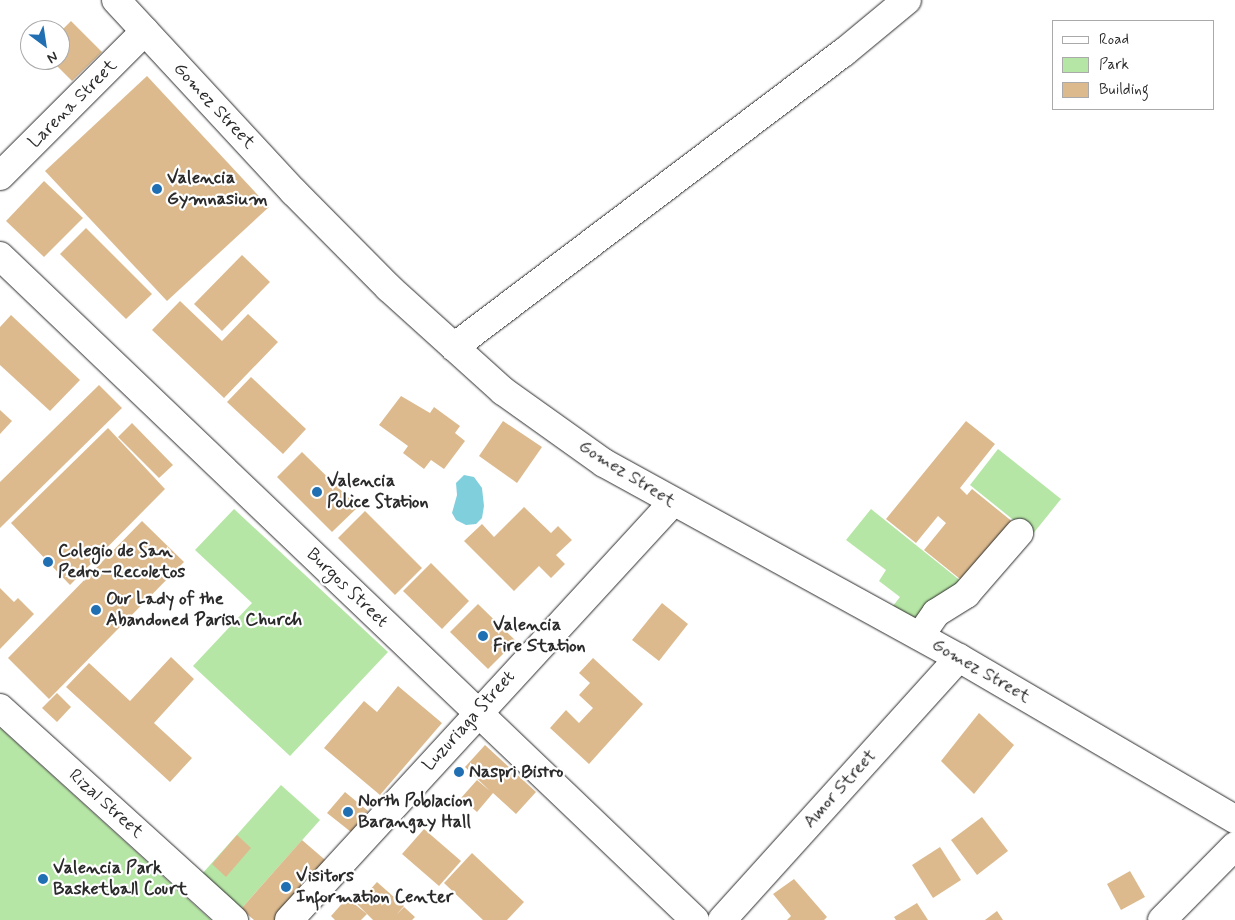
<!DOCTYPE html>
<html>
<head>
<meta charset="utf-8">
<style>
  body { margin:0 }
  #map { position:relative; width:1235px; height:920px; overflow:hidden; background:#fff; font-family:Mynerve,sans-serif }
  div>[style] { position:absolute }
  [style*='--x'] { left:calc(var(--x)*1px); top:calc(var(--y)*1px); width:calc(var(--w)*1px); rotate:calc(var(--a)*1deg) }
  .green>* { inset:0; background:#b6e6a5 }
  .water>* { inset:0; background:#80cfdd }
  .building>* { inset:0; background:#dcba8e }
  .roads { filter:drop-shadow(0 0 1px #2b2b2b) drop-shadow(0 0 1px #2b2b2b) }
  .minor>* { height:28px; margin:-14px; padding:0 14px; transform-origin:14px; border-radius:14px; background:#fff }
  .dots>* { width:14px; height:14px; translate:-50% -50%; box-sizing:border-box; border:2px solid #fff; border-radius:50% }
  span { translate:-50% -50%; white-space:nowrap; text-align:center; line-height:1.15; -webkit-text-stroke:4.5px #fff; paint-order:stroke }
  .street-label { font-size:18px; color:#2b2b2b }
  .poi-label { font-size:18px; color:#2b2b2b; font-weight:700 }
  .left { translate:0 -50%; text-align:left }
  .legend { position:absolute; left:1052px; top:20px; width:162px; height:90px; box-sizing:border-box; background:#fff; border:1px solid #aaa; margin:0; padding:6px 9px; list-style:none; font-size:15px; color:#2b2b2b }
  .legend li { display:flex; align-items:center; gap:10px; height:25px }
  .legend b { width:25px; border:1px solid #aaa }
  .north { position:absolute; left:20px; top:20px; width:50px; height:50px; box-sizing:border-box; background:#fff; border:1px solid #aaa; border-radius:50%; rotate:149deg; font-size:14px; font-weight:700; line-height:20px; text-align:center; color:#2b2b2b }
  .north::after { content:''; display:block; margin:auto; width:18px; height:22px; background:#1f6fb2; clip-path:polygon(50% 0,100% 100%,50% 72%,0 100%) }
</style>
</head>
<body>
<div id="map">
  <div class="green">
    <i style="clip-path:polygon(998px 449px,1061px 499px,1032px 535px,970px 485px)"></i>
    <i style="clip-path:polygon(234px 509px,388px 652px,290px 756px,193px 666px,252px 603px,195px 550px)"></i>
    <i style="clip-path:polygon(871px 509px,962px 582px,908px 629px,885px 616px,900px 597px,879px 581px,886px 570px,846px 540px)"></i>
    <i style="clip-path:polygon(0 728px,211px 920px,0 920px)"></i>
    <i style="clip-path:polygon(281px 785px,320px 820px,241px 909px,202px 874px)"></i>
  </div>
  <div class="water">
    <i style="clip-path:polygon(464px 475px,474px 477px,482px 488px,484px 506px,482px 518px,476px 524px,466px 525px,456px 520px,452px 513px,457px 495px,456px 483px)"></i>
  </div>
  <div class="building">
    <i style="clip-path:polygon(71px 21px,102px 52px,72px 81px,51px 60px,60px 60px,60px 32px)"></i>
    <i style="clip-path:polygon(147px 76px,269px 207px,167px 301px,45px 171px)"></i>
    <i style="clip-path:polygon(44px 181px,83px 218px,44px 257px,6px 221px)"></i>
    <i style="clip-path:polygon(86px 228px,152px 294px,126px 319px,60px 254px)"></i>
    <i style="clip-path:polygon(242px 255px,270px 282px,222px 331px,194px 304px)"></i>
    <i style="clip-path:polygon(180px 301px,222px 341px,248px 314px,278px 342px,224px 398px,152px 330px)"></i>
    <i style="clip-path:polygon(11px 315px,80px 380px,50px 411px,0 365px,0 327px)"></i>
    <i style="clip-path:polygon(251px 377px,306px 429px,283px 454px,227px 402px)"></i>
    <i style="clip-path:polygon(99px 385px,122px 408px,0 528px,0 482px)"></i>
    <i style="clip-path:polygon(401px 396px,430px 413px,434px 407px,460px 426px,455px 433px,465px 441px,444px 469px,431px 460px,424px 469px,403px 453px,408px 446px,379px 425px)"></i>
    <i style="clip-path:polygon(0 410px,12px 421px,0 434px)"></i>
    <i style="clip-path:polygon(503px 421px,542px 447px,517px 483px,479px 456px)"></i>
    <i style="clip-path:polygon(966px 421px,995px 444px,960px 488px,967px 495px,972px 489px,1014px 523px,965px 583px,924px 550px,946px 523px,938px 516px,916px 543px,886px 519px)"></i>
    <i style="clip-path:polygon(132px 423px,173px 465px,159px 478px,118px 437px)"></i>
    <i style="clip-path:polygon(108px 428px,165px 489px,70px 585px,11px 523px)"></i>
    <i style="clip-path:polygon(302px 452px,358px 507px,332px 532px,277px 477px)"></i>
    <i style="clip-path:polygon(524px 507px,551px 533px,558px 526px,572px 540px,556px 555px,565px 564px,551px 578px,539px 566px,514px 591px,464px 541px,482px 524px,494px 537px)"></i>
    <i style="clip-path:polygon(365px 511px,422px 568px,395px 595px,338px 538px)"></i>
    <i style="clip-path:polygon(142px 521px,184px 562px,49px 699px,8px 658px)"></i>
    <i style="clip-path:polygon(431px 563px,469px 601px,442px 629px,403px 591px)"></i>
    <i style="clip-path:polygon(0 588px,14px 602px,18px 598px,34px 614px,0 649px)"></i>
    <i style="clip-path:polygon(662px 603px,688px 624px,659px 661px,632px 640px)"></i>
    <i style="clip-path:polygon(478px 604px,516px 641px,488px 669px,450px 632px)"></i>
    <i style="clip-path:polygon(171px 657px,194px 679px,154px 723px,192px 758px,170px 782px,66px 687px,89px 663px,130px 701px)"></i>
    <i style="clip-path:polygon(593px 658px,643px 704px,589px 764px,550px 728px,566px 710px,579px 723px,593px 708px,579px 695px,590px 683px,579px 673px)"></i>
    <i style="clip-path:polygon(398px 686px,442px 723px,380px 795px,324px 748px,364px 701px,377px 712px)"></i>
    <i style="clip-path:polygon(57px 693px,71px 707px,57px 722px,42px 708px)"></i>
    <i style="clip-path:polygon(979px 713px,1014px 745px,974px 794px,941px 761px)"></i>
    <i style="clip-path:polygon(485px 745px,536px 792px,516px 814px,493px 793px,477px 812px,461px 798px,477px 780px,490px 791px,465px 767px)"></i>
    <i style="clip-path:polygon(345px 792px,368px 811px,351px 832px,327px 813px)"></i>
    <i style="clip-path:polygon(982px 817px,1008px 851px,977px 875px,951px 840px)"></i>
    <i style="clip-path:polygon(424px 829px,461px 861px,439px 886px,402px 854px)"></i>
    <i style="clip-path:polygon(237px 835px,251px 848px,226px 877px,212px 864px)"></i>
    <i style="clip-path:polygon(302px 840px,331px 865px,282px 920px,254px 920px,241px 909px)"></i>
    <i style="clip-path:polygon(940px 847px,961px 880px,933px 898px,912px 865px)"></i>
    <i style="clip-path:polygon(472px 853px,524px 902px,507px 920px,483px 920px,444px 883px)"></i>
    <i style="clip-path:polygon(1130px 871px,1145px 897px,1121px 910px,1107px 884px)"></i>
    <i style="clip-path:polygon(794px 879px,827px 917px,824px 920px,787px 920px,791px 916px,773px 894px)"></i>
    <i style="clip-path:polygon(377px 882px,404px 906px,397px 914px,404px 907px,415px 917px,412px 920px,373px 920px,357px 904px)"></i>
    <i style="clip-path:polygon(347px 898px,367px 914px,361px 920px,335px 920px,331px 916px)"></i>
    <i style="clip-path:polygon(917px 903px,928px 920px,896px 920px,894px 917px)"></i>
    <i style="clip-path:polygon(997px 911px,1003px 920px,985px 920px)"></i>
  </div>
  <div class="roads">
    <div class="minor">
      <i style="--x:116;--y:0;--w:262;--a:47.2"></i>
      <i style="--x:294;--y:192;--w:135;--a:45.3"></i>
      <i style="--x:389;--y:288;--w:154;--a:42.1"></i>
      <i style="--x:503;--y:391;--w:124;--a:35.5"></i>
      <i style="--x:604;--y:463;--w:405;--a:28.8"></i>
      <i style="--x:959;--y:658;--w:320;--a:30.3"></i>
      <i style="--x:0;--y:176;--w:205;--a:-45"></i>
      <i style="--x:0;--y:256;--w:961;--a:43.69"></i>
      <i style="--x:454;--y:347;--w:488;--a:-37.1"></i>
      <i style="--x:843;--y:53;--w:83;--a:-39.6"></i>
      <i style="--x:920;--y:636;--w:28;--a:-55"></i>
      <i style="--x:936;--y:613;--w:36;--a:-32"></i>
      <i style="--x:966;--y:594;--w:81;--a:-49"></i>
      <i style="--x:0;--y:708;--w:316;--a:42.2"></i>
      <i style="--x:289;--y:920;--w:566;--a:-47.43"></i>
      <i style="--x:722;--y:920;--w:353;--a:-47.9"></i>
      <i style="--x:1162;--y:920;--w:104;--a:-45.4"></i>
    </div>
  </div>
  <div class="dots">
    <i style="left:157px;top:189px;background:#1f6fb2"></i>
    <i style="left:317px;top:492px;background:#1f6fb2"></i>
    <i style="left:48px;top:562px;background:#1f6fb2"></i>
    <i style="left:96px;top:610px;background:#1f6fb2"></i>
    <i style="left:483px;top:636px;background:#1f6fb2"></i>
    <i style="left:459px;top:772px;background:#1f6fb2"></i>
    <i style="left:348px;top:812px;background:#1f6fb2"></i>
    <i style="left:43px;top:879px;background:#1f6fb2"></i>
    <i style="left:286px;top:887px;background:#1f6fb2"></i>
  </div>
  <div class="street-label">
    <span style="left:73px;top:104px;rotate:-45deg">Larena Street</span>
    <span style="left:214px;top:106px;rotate:47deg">Gomez Street</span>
    <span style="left:627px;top:474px;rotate:32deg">Gomez Street</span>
    <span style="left:347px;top:588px;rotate:44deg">Burgos Street</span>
    <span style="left:981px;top:671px;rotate:30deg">Gomez Street</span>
    <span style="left:469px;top:721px;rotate:-48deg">Luzuriaga Street</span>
    <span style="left:840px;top:789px;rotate:-48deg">Amor Street</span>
    <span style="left:106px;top:804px;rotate:42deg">Rizal Street</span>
  </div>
  <div class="poi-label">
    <span class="left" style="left:167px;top:189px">Valencia<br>Gymnasium</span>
    <span class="left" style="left:327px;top:492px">Valencia<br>Police Station</span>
    <span class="left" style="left:58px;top:562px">Colegio de San<br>Pedro–Recoletos</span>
    <span class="left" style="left:106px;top:610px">Our Lady of the<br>Abandoned Parish Church</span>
    <span class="left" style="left:493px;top:636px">Valencia<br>Fire Station</span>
    <span class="left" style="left:469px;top:772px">Naspri Bistro</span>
    <span class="left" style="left:358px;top:812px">North Poblacion<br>Barangay Hall</span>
    <span class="left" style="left:53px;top:879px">Valencia Park<br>Basketball Court</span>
    <span class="left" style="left:296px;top:887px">Visitors<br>Information Center</span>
  </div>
  <ul class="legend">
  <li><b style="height:6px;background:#fff"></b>Road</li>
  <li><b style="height:14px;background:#b6e6a5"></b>Park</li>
  <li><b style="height:14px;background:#dcba8e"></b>Building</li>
  </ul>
  <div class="north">N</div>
</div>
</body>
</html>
